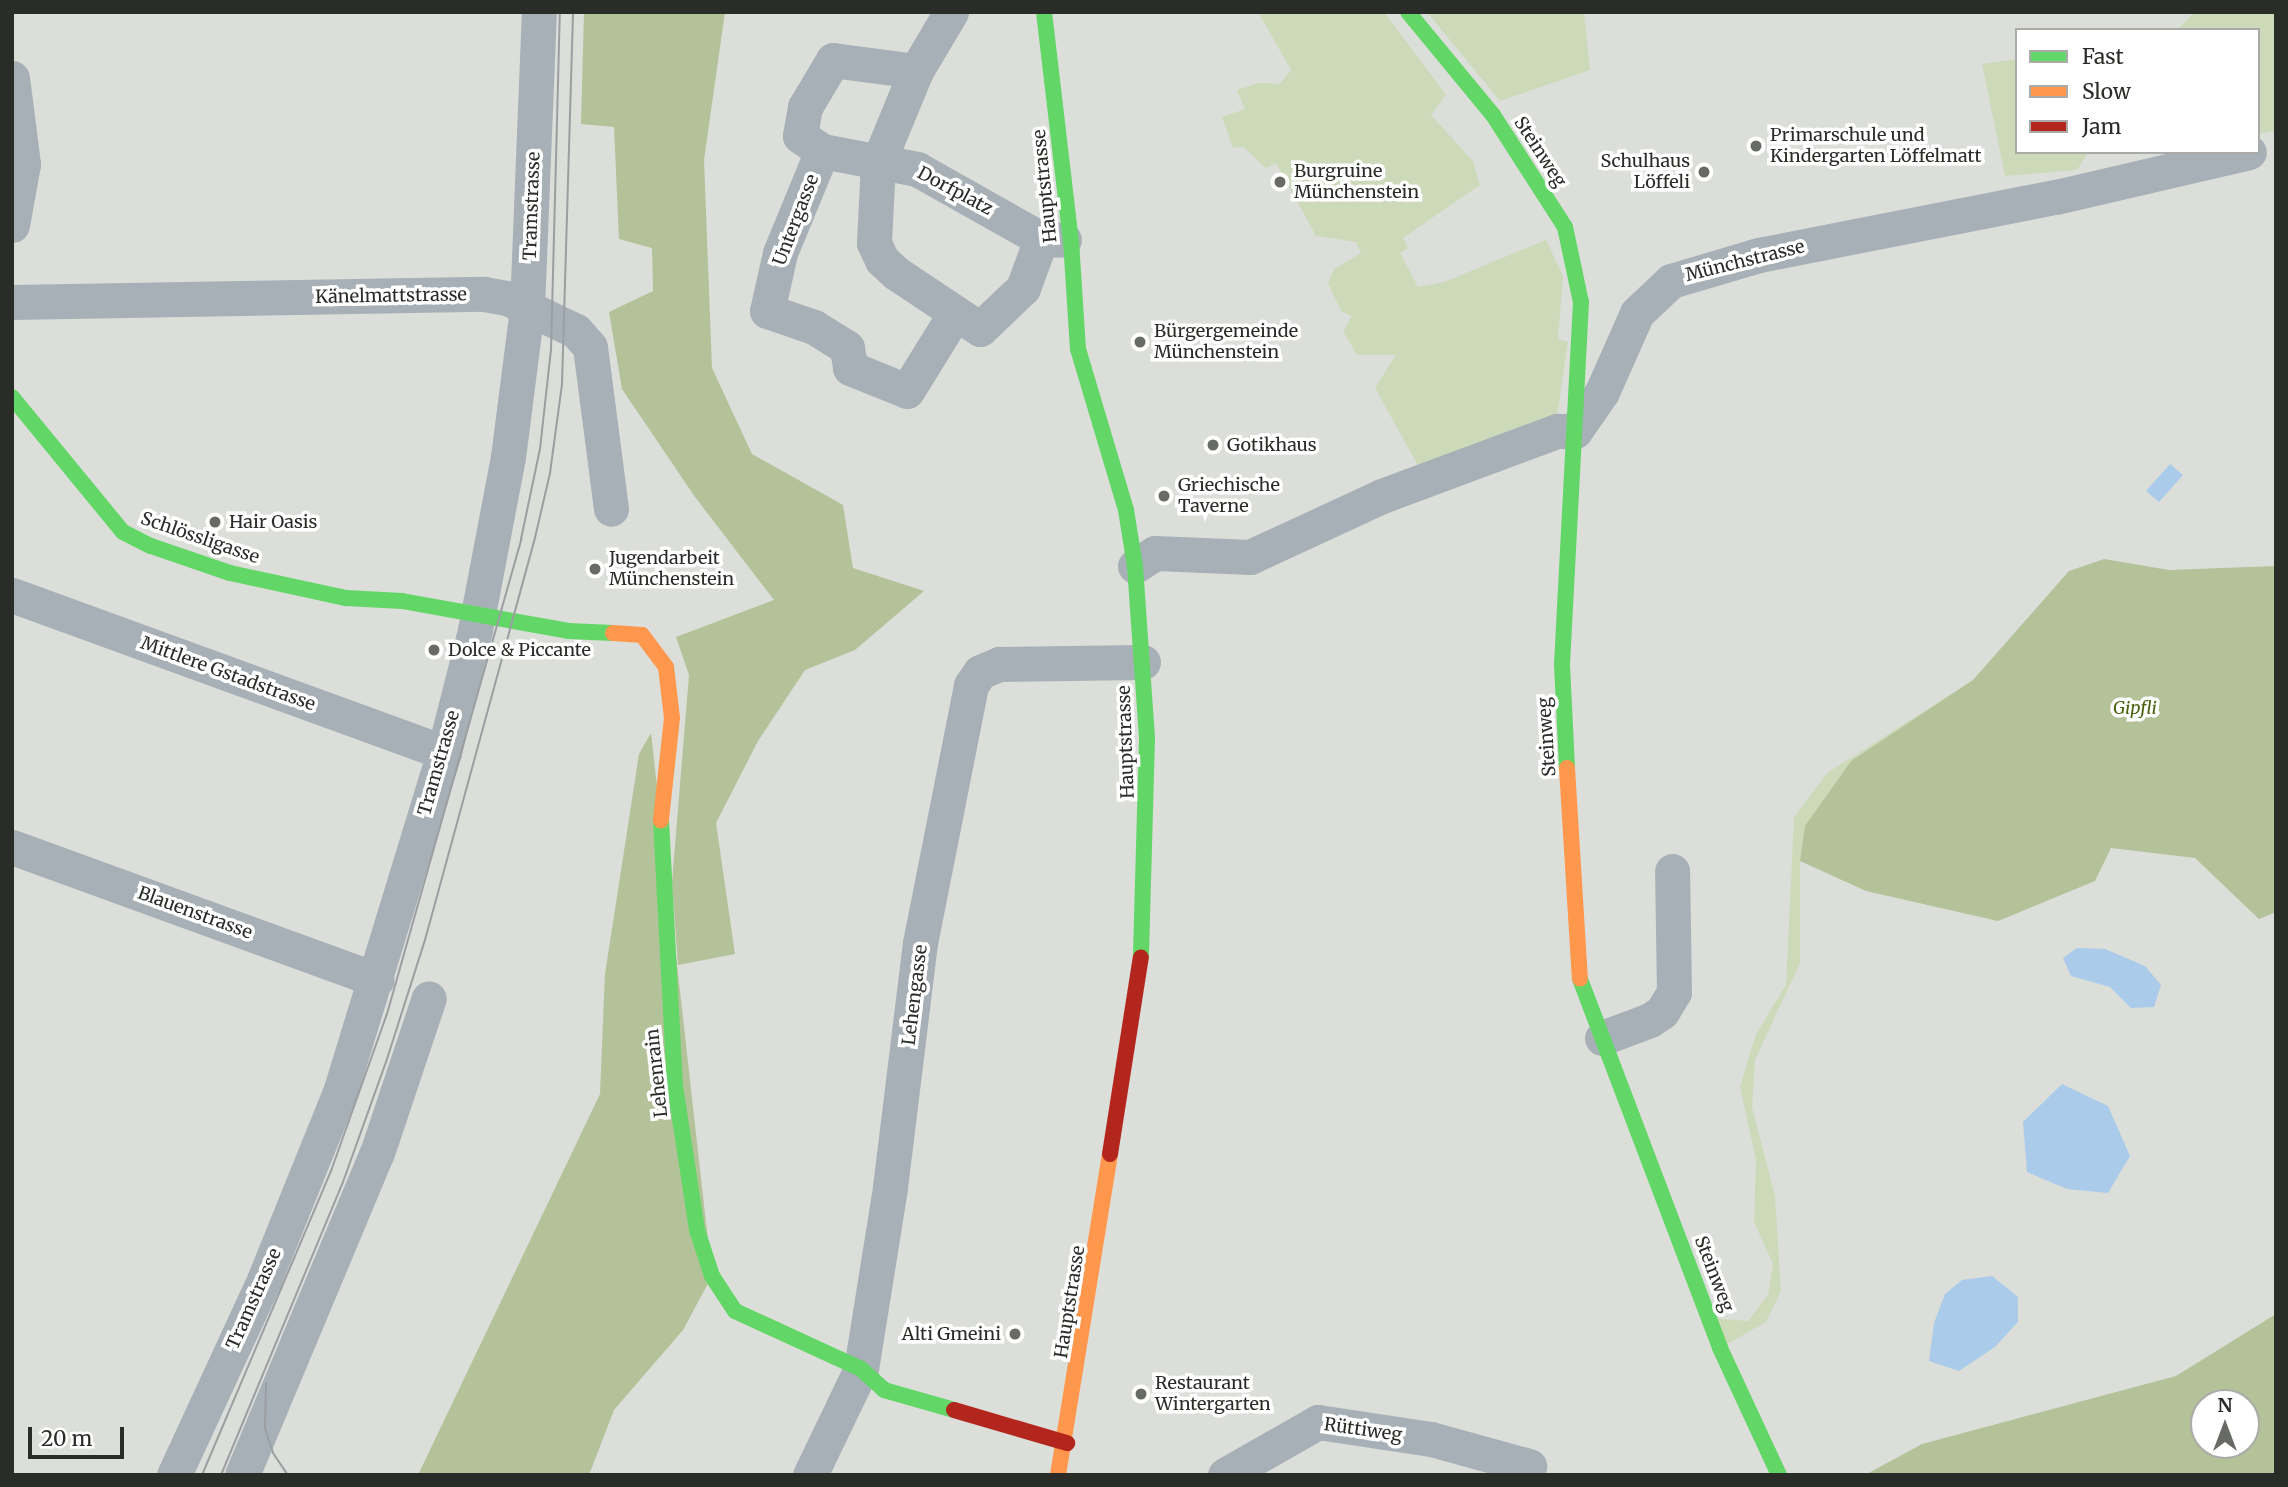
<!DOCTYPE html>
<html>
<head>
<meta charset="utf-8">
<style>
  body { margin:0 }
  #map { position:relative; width:2288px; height:1487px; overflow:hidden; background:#dcded9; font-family:Merriweather,serif }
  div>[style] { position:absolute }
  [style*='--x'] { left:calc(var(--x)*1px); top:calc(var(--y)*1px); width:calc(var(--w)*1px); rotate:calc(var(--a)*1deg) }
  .green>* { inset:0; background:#cddaba }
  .forest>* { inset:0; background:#b3c298 }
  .water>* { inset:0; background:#abcbeb }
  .street>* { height:35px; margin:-17.5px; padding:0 17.5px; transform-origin:17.5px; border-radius:17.5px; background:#a8b0b7 }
  .fast>* { height:16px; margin:-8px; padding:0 8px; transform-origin:8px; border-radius:8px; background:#63d668 }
  .slow>* { height:16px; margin:-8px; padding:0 8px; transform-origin:8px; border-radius:8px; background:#ff974d }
  .jam>* { height:16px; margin:-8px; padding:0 8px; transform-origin:8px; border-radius:8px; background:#b3261e }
  .tram>* { height:2px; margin:-1px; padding:0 1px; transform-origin:1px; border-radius:1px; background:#9b9fa2 }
  .dots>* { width:19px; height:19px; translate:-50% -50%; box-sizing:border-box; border:4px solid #fff; border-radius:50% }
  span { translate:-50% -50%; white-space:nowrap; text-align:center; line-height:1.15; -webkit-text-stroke:7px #fff; paint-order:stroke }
  .poi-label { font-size:18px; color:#2a2c28 }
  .left { translate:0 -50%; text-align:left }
  .right { translate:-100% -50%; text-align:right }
  .street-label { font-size:18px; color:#2a2c28 }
  .park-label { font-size:18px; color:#49610e; font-style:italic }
  .frame { position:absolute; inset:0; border:14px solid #2a2c28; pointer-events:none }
  .legend { position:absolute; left:2015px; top:28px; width:245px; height:126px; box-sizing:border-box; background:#fff; border:2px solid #aaaba9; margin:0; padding:9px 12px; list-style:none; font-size:21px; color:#2a2c28 }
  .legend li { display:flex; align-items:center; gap:14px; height:35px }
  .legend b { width:35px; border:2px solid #aaaba9 }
  .north { position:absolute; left:2190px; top:1389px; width:70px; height:70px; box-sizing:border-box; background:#fff; border:2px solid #aaaba9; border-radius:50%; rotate:0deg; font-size:19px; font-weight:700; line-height:28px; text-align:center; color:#2a2c28 }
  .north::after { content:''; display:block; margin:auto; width:24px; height:32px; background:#686a66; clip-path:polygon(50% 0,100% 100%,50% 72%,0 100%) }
  .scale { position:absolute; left:28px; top:1427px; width:96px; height:32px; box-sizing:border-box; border:4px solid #2a2c28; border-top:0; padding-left:9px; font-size:21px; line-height:24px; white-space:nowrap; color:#2a2c28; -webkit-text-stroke:5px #fff; paint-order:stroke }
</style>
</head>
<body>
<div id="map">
  <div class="green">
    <i style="clip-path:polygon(1258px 12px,1384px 12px,1446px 95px,1431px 115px,1473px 161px,1480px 185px,1403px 238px,1408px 248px,1400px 253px,1418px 287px,1444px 282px,1546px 240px,1563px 276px,1558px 339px,1568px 342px,1557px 417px,1421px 471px,1375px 388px,1396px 355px,1357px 355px,1343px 331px,1352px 316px,1341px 311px,1328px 283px,1334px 269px,1361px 253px,1356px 242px,1316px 236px,1276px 163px,1266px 168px,1243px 147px,1233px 148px,1222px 117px,1245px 109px,1237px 90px,1259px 83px,1280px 84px,1291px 70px)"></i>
    <i style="clip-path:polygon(1427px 12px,1584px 12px,1590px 70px,1500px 101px)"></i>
    <i style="clip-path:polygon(2194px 12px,2276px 12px,2276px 131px,2258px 134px,2258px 30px,2177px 30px)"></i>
    <i style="clip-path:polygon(2017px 59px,2017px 152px,2089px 152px,2077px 170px,2005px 176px,1982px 64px)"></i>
    <i style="clip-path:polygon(1973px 680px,1851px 761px,1806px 826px,1800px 861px,1800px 963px,1755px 1060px,1752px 1107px,1775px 1196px,1781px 1291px,1766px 1322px,1720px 1348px,1710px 1318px,1748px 1321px,1768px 1295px,1773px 1264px,1754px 1222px,1756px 1160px,1740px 1087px,1756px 1034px,1786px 985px,1794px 817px,1827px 773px)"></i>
  </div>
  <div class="forest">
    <i style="clip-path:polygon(584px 12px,725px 12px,704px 160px,712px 368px,752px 454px,843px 505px,853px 568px,924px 591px,855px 650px,805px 670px,758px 741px,716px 823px,735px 954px,678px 965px,672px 882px,689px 675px,676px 637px,774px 600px,695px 497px,622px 389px,609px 312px,653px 291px,652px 248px,619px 239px,614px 127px,581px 124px)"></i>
    <i style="clip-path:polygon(2104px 559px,2169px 570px,2276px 566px,2276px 912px,2259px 919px,2195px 858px,2111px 848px,2095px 881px,1998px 921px,1866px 891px,1800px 861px,1805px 826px,1851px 761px,1973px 680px,2069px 571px)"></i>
    <i style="clip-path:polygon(651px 733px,712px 1276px,683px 1330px,614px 1410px,589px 1475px,418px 1475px,600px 1094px,605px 974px,639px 754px)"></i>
    <i style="clip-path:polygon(evenodd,2276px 1314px,2276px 1475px,1865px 1475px,1922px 1444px,2176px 1376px,2276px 1314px,2204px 1403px,2246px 1403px,2246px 1445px,2204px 1445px,2204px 1403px)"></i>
  </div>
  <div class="water">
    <i style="clip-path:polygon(2170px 464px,2183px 475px,2159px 502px,2146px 491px)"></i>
    <i style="clip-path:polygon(2077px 948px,2105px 949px,2145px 966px,2161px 985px,2154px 1007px,2131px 1008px,2110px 987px,2071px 976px,2063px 958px)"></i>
    <i style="clip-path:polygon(2062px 1084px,2108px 1106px,2130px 1156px,2108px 1193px,2067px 1189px,2027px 1172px,2023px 1122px)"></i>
    <i style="clip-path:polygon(1992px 1276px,2018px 1297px,2018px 1322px,1995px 1347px,1959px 1371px,1929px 1361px,1934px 1323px,1945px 1294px,1962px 1280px)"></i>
  </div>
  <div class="street">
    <i style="--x:951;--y:12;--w:69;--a:120.7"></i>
    <i style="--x:916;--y:71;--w:100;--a:112.4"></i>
    <i style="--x:878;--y:163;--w:80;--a:92.9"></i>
    <i style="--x:874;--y:243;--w:19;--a:65"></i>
    <i style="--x:882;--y:260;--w:19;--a:43"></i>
    <i style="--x:896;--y:273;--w:101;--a:33.7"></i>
    <i style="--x:980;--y:329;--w:59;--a:-43.6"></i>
    <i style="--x:1023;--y:288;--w:52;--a:-69.8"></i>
    <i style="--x:916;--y:71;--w:84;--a:-172.5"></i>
    <i style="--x:833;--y:60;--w:55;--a:120.8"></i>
    <i style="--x:805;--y:107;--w:29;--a:100"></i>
    <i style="--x:800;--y:136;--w:27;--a:34"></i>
    <i style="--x:822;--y:151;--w:110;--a:112.4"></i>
    <i style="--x:780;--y:253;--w:59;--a:102.6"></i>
    <i style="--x:767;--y:311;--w:50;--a:18.8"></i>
    <i style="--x:814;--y:327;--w:39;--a:32"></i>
    <i style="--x:847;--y:348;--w:20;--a:81"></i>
    <i style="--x:850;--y:368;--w:61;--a:22"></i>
    <i style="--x:907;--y:391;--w:89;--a:-58.3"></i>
    <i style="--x:12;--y:78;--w:87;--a:82.7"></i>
    <i style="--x:23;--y:164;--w:62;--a:100.2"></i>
    <i style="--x:822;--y:151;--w:97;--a:10.7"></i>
    <i style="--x:917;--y:169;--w:142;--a:29.4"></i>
    <i style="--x:1041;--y:239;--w:23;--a:2"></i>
    <i style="--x:12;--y:302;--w:472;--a:-1"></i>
    <i style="--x:484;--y:294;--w:23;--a:10"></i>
    <i style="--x:507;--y:298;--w:76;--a:25.6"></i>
    <i style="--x:576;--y:331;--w:21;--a:49"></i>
    <i style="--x:590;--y:347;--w:163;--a:82.6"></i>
    <i style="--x:1135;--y:566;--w:24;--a:-33"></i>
    <i style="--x:1155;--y:553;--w:95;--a:2.4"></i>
    <i style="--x:1250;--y:557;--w:145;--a:-24.8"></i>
    <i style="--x:1382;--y:496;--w:187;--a:-20.4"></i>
    <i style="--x:1557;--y:431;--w:18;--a:0"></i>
    <i style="--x:1575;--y:431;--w:47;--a:-55.3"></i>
    <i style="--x:1602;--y:392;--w:86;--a:-66.1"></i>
    <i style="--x:1637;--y:313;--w:47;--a:-43.3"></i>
    <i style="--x:1671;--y:281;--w:92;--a:-16.5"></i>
    <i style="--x:1759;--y:255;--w:303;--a:-11.1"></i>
    <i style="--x:2056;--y:197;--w:198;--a:-13.1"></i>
    <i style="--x:12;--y:595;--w:460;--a:20"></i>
    <i style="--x:12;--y:847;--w:388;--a:20"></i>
    <i style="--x:1602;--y:1038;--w:51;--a:-20.6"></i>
    <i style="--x:1650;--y:1020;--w:14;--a:-34"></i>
    <i style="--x:1662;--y:1012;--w:23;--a:-59"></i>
    <i style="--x:1674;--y:992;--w:121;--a:-90.9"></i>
    <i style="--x:174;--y:1475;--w:215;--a:-65.2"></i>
    <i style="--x:264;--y:1280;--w:206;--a:-68"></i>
    <i style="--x:341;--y:1089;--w:352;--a:-73"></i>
    <i style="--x:444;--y:752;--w:126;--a:-75.7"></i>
    <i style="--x:475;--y:630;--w:176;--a:-79.2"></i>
    <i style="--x:508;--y:457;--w:150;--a:-82.7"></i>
    <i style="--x:527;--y:308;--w:296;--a:-87.7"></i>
    <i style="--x:242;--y:1475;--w:349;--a:-67.3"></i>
    <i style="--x:377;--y:1153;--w:163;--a:-71.5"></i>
    <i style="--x:810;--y:1475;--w:118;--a:-64.3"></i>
    <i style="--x:861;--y:1369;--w:184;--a:-80.9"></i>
    <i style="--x:890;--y:1187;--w:246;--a:-83"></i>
    <i style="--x:920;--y:943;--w:263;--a:-78.8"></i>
    <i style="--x:971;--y:685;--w:16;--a:-55"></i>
    <i style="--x:980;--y:672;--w:21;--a:-23"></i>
    <i style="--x:999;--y:664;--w:144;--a:-0.8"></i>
    <i style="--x:1225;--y:1475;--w:107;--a:-29.7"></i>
    <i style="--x:1318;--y:1422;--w:114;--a:8.6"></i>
    <i style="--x:1431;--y:1439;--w:102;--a:15.4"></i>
  </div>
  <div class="fast">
    <i style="--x:1044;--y:12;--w:231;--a:83.3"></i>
    <i style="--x:1071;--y:241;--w:108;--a:86.3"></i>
    <i style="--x:1078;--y:349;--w:168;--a:73.4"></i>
    <i style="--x:1126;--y:510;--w:57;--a:80.9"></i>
    <i style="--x:1135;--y:566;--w:173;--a:86"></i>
    <i style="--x:1147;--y:739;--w:218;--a:91.6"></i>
    <i style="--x:1408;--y:12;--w:134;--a:50.5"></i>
    <i style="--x:1493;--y:115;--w:133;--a:57.3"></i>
    <i style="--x:1565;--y:227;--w:77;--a:78"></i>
    <i style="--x:1581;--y:302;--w:363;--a:93"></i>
    <i style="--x:1562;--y:665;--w:103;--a:87.2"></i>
    <i style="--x:12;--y:397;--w:175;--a:50.6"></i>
    <i style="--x:123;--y:532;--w:31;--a:27"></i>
    <i style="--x:151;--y:546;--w:83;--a:18.9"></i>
    <i style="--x:230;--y:573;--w:119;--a:12.2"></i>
    <i style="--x:346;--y:598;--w:56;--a:3.1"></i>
    <i style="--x:402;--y:601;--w:169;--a:10.2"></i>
    <i style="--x:568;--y:631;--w:45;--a:2.5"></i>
    <i style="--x:661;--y:820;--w:266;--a:87"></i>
    <i style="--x:675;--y:1086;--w:146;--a:81.3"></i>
    <i style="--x:697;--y:1230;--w:48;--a:71.9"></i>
    <i style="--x:712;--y:1276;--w:42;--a:56.7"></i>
    <i style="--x:735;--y:1311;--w:139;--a:24.7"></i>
    <i style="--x:861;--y:1369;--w:31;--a:42"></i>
    <i style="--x:884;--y:1390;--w:73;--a:15.9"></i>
    <i style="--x:1580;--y:979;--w:395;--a:69.2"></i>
    <i style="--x:1720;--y:1348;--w:140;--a:65.1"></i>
  </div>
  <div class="slow">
    <i style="--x:613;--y:633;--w:29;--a:4"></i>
    <i style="--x:642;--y:635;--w:40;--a:53"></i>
    <i style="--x:666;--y:667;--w:51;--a:83.3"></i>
    <i style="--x:672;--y:718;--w:103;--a:96.2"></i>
    <i style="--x:1567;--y:768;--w:211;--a:86.5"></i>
    <i style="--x:1058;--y:1475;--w:325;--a:-80.8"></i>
  </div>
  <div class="jam">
    <i style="--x:1110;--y:1154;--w:199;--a:-81.1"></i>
    <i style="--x:954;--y:1410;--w:118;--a:16.3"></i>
  </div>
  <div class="tram">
    <i style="--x:266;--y:1383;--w:45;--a:91.3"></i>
    <i style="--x:265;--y:1428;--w:26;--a:72"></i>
    <i style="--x:273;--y:1453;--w:27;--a:56"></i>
    <i style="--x:202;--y:1475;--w:330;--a:-67"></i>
    <i style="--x:331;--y:1171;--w:167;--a:-70.4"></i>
    <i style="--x:387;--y:1014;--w:494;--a:-74.2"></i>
    <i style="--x:521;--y:539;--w:92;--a:-78.1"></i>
    <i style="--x:540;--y:449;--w:100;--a:-83.7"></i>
    <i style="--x:551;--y:350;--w:338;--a:-88.5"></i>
    <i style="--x:221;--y:1475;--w:317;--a:-67.4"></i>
    <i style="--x:343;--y:1182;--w:131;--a:-70.3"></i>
    <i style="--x:387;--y:1059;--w:125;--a:-72.3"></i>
    <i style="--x:425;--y:940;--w:413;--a:-74.7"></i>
    <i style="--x:534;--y:542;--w:71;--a:-76.9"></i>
    <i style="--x:550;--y:473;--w:90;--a:-82.3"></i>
    <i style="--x:562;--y:384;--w:372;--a:-88.3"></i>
  </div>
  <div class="dots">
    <i style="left:1756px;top:146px;background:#686a66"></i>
    <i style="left:1704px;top:172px;background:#686a66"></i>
    <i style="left:1280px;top:182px;background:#686a66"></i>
    <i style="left:1140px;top:342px;background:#686a66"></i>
    <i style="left:1213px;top:445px;background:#686a66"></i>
    <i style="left:1164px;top:496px;background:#686a66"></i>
    <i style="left:215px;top:522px;background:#686a66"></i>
    <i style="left:595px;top:569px;background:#686a66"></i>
    <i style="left:434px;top:650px;background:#686a66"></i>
    <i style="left:1015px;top:1334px;background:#686a66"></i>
    <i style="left:1141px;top:1394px;background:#686a66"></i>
  </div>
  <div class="poi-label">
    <span class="left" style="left:1770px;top:146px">Primarschule und<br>Kindergarten Löffelmatt</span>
    <span class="right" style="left:1690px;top:172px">Schulhaus<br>Löffeli</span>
    <span class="left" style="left:1294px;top:182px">Burgruine<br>Münchenstein</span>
    <span class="left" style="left:1154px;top:342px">Bürgergemeinde<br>Münchenstein</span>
    <span class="left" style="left:1227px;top:445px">Gotikhaus</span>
    <span class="left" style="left:1178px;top:496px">Griechische<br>Taverne</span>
    <span class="left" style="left:229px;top:522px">Hair Oasis</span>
    <span class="left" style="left:609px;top:569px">Jugendarbeit<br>Münchenstein</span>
    <span class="left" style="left:448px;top:650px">Dolce &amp; Piccante</span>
    <span class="right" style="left:1001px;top:1334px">Alti Gmeini</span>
    <span class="left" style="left:1155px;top:1394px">Restaurant<br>Wintergarten</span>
  </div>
  <div class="street-label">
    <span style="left:1540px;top:152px;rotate:57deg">Steinweg</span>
    <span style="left:1045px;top:186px;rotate:-96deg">Hauptstrasse</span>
    <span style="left:955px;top:191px;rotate:28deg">Dorfplatz</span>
    <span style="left:532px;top:206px;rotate:-88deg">Tramstrasse</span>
    <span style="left:796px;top:220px;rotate:-69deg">Untergasse</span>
    <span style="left:1745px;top:261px;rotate:-14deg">Münchstrasse</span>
    <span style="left:391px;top:296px;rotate:-1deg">Känelmattstrasse</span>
    <span style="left:200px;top:538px;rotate:19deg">Schlössligasse</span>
    <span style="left:228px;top:674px;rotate:20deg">Mittlere Gstadstrasse</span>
    <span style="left:1547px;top:737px;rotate:-94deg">Steinweg</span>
    <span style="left:1126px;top:742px;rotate:-92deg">Hauptstrasse</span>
    <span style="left:439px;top:763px;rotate:-74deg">Tramstrasse</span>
    <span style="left:195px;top:913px;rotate:20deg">Blauenstrasse</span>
    <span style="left:915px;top:995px;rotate:-83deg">Lehengasse</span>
    <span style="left:657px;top:1073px;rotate:-96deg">Lehenrain</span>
    <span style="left:1714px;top:1274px;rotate:69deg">Steinweg</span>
    <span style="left:254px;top:1299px;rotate:-66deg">Tramstrasse</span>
    <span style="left:1070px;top:1302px;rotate:-81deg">Hauptstrasse</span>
    <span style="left:1363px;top:1430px;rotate:8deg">Rüttiweg</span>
  </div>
  <div class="park-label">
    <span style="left:2135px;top:708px">Gipfli</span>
  </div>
  <div class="frame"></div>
  <ul class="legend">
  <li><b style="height:9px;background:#63d668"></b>Fast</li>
  <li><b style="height:9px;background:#ff974d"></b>Slow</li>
  <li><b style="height:9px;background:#b3261e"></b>Jam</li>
  </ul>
  <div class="north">N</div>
  <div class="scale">20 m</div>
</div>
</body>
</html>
